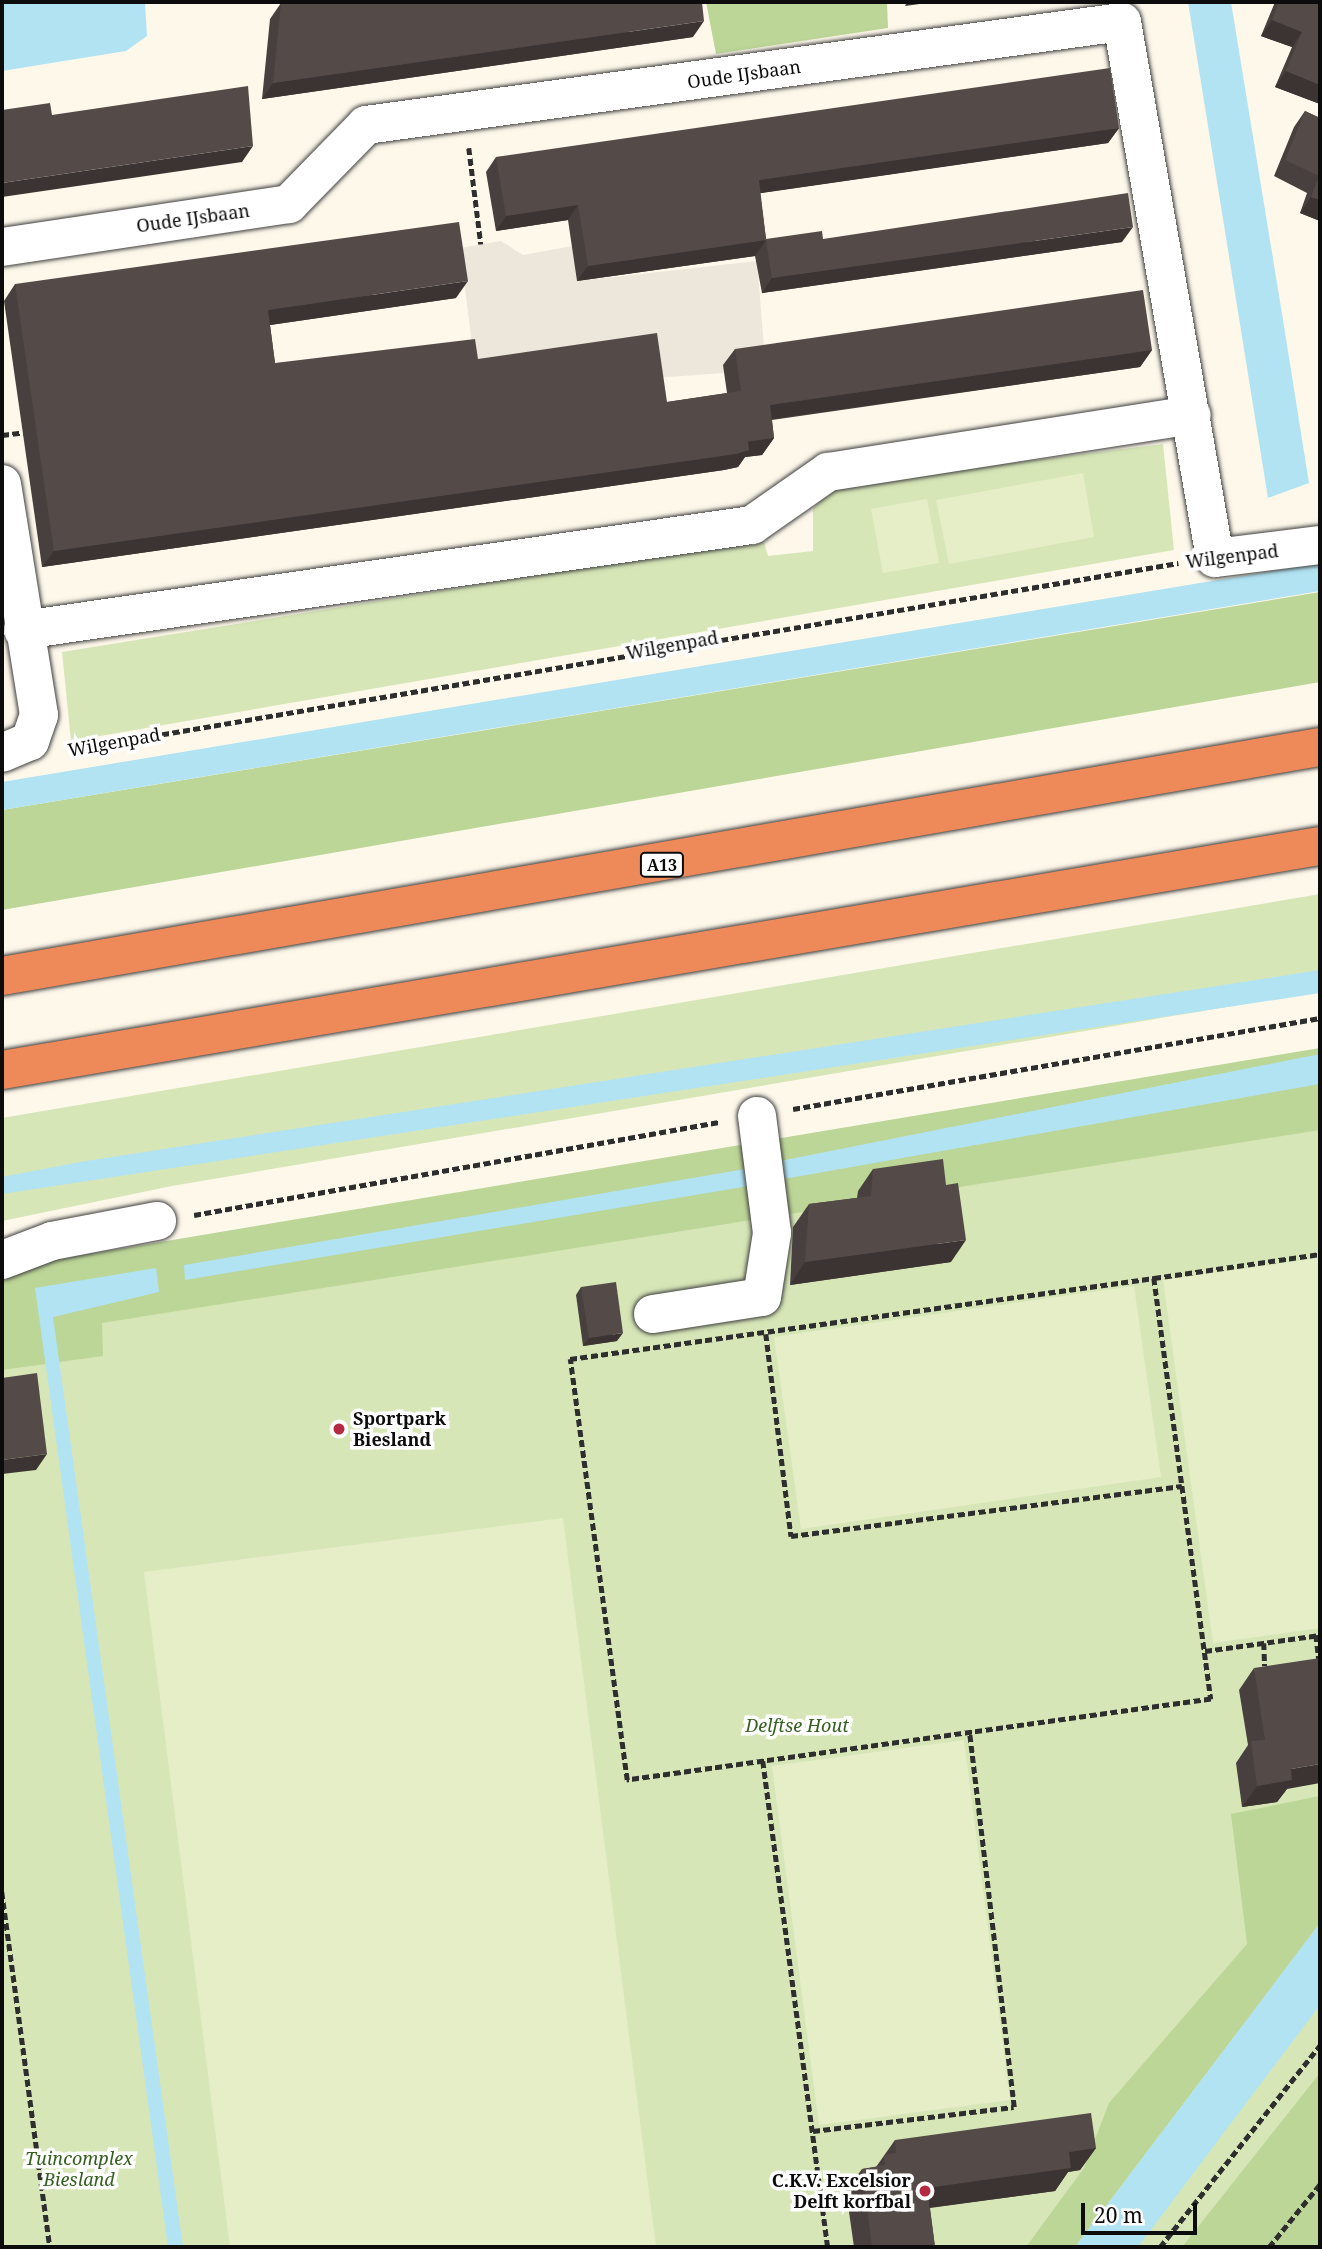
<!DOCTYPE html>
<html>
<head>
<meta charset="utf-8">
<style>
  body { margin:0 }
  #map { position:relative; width:1322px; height:2249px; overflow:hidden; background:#fef8eb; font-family:"Noto Serif",serif }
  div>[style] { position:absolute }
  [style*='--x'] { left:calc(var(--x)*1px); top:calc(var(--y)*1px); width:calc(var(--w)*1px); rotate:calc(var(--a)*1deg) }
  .green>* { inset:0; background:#d6e6b7 }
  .forest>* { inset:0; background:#bcd697 }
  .pitch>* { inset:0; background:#e6eec8 }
  .plaza>* { inset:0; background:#ede6db }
  .water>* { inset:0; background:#b2e3f3 }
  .path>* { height:4.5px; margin-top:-2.25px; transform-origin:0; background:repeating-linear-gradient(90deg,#2e2e2e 0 7px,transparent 0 10.5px) }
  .roads { filter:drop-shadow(0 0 2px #3f3f3f) drop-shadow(0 0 2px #3f3f3f) }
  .minor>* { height:38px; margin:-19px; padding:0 19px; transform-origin:19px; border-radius:19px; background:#fff }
  .highway>* { height:38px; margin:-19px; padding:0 19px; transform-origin:19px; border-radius:19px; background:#ee8a59 }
  .wall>* { inset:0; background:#48403e }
  .shaded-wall>* { inset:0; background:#3b3432 }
  .building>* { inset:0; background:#544b48 }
  .dots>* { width:19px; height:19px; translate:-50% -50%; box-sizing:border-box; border:4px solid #fff; border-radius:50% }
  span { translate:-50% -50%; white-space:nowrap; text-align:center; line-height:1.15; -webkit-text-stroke:7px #fff; paint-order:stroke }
  .shield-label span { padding:2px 5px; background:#fff; border:2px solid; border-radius:5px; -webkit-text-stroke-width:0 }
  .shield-label { font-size:16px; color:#0c0c0c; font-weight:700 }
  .street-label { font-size:18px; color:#0c0c0c }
  .poi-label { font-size:18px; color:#0c0c0c; font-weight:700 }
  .left { translate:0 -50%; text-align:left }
  .right { translate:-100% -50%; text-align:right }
  .park-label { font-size:18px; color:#35601f; font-style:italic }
  .frame { position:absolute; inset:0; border:4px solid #0c0c0c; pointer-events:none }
  .scale { position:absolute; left:1081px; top:2203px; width:116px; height:32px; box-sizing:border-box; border:4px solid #0c0c0c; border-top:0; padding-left:9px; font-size:21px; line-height:24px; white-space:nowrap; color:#0c0c0c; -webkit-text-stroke:5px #fff; paint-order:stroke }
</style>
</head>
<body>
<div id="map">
  <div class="green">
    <i style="clip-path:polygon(1163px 444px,1174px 550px,71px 741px,62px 652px,763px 539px,768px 556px,813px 551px,813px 509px,835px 485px)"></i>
    <i style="clip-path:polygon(1320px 894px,1320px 991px,172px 1186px,2px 1221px,2px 1118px)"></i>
    <i style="clip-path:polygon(1320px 1095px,1320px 2247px,2px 2247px,2px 1308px)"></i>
  </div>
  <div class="forest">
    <i style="clip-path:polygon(706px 2px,887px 2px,888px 28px,716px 54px)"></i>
    <i style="clip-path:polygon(1320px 592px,1320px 682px,2px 910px,2px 810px)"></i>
    <i style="clip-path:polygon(1320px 1048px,1320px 1130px,102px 1323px,103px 1356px,2px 1370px,2px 1282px,35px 1263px)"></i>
    <i style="clip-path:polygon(1320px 1796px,1320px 1923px,1075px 2247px,1026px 2247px,1084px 2168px,1109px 2103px,1247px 1944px,1231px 1814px)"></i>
    <i style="clip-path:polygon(1320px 2073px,1320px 2247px,1182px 2247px)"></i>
  </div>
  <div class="pitch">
    <i style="clip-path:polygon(1083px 473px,1094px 537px,949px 564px,936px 500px)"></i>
    <i style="clip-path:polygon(927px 499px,939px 563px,883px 573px,871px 509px)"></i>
    <i style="clip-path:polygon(1320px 1258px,1320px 1628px,1213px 1643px,1163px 1280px)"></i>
    <i style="clip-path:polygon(1134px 1286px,1161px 1477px,801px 1529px,774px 1337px)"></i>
    <i style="clip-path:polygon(563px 1518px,656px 2247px,230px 2247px,144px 1572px)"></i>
    <i style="clip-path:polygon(964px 1740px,1010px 2100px,819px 2125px,772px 1766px)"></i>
  </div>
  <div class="plaza">
    <i style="clip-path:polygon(501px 241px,523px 255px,572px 246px,578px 281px,757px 261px,765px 359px,724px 366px,724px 373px,654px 378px,475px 369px,460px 248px)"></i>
  </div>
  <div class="water">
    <i style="clip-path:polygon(2px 2px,145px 2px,147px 36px,126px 51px,2px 71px)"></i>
    <i style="clip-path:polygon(1188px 2px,1231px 2px,1284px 326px,1309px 483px,1268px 498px)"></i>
    <i style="clip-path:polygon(1320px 563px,1320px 591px,2px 810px,2px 782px)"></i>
    <i style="clip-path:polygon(1320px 970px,1320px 993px,2px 1194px,2px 1177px,80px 1162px)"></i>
    <i style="clip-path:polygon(1320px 1054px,1320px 1084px,778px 1180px,775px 1162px)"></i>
    <i style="clip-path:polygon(751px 1168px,755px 1185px,185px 1280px,184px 1265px)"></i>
    <i style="clip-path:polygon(156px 1268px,159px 1292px,53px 1317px,183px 2247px,168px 2247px,35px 1288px)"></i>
    <i style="clip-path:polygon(1320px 1923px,1320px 2005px,1138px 2247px,1075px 2247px)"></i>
  </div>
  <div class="path">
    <i style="--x:469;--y:148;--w:97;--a:82.9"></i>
    <i style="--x:2;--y:435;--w:25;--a:-7"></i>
    <i style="--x:69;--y:750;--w:1125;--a:-9.57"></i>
    <i style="--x:793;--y:1109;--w:535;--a:-9.8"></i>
    <i style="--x:194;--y:1215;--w:533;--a:-10.05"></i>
    <i style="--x:1154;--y:1278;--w:425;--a:82.3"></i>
    <i style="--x:1211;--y:1699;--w:590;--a:172.1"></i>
    <i style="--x:627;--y:1780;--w:425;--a:-97.7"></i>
    <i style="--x:570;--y:1359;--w:590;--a:-7.9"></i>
    <i style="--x:1154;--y:1278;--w:168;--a:-8.2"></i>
    <i style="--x:766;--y:1334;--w:204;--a:82.9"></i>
    <i style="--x:791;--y:1536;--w:394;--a:-7.3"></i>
    <i style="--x:1316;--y:1635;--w:26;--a:83"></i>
    <i style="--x:1264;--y:1643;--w:23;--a:88"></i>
    <i style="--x:1205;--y:1651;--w:116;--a:-7.9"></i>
    <i style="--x:763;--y:1761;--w:490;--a:82.4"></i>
    <i style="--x:2;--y:1892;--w:358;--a:82.3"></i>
    <i style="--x:813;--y:2131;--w:202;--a:-6.8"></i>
    <i style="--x:1014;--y:2107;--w:378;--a:-96.8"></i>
    <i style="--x:1160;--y:2247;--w:258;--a:-51.6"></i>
    <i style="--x:1269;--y:2247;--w:81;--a:-51"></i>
  </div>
  <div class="roads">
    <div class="minor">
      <i style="--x:2;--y:247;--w:290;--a:-8.5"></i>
      <i style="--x:289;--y:204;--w:110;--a:-45.7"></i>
      <i style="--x:366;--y:125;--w:763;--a:-7.76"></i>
      <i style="--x:1122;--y:22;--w:544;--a:80.16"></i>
      <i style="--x:1215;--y:558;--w:106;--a:-7.1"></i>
      <i style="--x:2;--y:484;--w:234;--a:80.9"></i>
      <i style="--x:39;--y:715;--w:28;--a:109"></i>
      <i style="--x:30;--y:741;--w:30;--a:157"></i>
      <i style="--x:23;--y:630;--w:737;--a:-8.2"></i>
      <i style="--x:752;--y:525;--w:93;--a:-34.9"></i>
      <i style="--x:828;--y:472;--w:368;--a:-8.9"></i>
      <i style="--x:2;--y:1260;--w:53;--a:-20.8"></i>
      <i style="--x:52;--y:1241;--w:107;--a:-10.8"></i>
      <i style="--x:653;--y:1314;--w:110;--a:-8.9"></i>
      <i style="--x:762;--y:1297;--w:65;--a:-81.1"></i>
      <i style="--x:772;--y:1233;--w:118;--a:-97.3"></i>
    </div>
    <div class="highway">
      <i style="--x:2;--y:976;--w:1338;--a:-9.86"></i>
      <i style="--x:2;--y:1070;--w:1337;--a:-9.65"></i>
    </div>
  </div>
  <div class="wall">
    <i style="clip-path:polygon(1275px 2px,1320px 2px,1320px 104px,1275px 87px,1292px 47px,1261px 36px)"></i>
    <i style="clip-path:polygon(281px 3px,693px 37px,262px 99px,270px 19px)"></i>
    <i style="clip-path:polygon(1305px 111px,1320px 118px,1320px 221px,1300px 213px,1307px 193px,1274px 176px,1294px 127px)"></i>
    <i style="clip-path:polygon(1119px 128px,1108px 143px,760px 193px,766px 239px,1122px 242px,762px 293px,755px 256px,577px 281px,568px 220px,496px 231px,486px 172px,496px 157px)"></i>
    <i style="clip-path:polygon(15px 284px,456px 298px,270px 325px,275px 363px,478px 359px,667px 402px,727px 393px,723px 365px,735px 349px,1152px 350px,1140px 367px,772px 420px,774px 438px,762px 455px,745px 457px,738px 467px,724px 470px,42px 567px,4px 301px)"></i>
    <i style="clip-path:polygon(873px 1169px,951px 1262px,790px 1285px,793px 1227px,809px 1204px,857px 1198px,858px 1191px)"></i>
    <i style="clip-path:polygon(581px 1287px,617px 1341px,583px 1346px,576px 1295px)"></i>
    <i style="clip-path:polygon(1254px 1668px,1287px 1789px,1277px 1802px,1242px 1807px,1236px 1763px,1248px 1745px,1239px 1690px)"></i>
    <i style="clip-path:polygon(895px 2140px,1096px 2148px,1080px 2170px,1068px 2172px,1055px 2191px,930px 2208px,935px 2247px,854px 2247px,846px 2191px,862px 2169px,876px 2167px)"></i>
  </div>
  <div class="shaded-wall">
    <i style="clip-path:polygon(907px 2px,934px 2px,905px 6px)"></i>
    <i style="clip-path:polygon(1272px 20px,1302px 32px,1292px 47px,1261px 36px)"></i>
    <i style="clip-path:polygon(704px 21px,693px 37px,262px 99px,273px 83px)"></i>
    <i style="clip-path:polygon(1286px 71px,1320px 85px,1320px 104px,1275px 87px)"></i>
    <i style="clip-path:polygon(1119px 128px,1108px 143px,748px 195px,759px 180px)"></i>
    <i style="clip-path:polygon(253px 146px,242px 162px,2px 197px,2px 183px)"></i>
    <i style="clip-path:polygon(1311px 197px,1320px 200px,1320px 221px,1300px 213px)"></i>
    <i style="clip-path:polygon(578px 205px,568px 220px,496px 231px,506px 216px)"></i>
    <i style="clip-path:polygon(1133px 227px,1122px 242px,762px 293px,772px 278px)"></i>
    <i style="clip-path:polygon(766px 240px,755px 256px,577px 281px,588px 266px)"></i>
    <i style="clip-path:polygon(468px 281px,456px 298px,257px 327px,268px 310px)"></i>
    <i style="clip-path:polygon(1152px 350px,1140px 367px,758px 421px,770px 405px)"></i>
    <i style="clip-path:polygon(774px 438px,762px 455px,745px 457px,738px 467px,724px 470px,42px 567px,54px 551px)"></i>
    <i style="clip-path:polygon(966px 1240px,951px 1262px,790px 1285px,805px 1262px)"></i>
    <i style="clip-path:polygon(623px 1333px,617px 1341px,583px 1346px,589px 1338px)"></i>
    <i style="clip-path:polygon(47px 1454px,36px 1470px,2px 1474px,2px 1460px)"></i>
    <i style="clip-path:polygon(1320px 1764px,1320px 1783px,1287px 1789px,1277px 1802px,1242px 1807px,1257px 1786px,1291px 1769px)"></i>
    <i style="clip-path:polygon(1096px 2148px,1080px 2170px,1068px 2172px,1055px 2191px,911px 2210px,927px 2188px,1069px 2152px)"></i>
  </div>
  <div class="building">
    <i style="clip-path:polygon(290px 2px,702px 2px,704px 21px,273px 83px,281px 3px)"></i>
    <i style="clip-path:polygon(1279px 2px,1320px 2px,1320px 85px,1286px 71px,1302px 32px,1272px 20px)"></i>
    <i style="clip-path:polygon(1110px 68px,1119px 128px,759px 180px,766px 239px,822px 231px,823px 239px,1128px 193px,1133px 227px,772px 278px,766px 240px,588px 266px,578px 205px,506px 216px,496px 157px)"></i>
    <i style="clip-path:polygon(248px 86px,253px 146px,2px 183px,2px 110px,50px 103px,52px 115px)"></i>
    <i style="clip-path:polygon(1305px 111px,1320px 118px,1320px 200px,1311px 197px,1319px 176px,1285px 160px)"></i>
    <i style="clip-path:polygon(459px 222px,468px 281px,268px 310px,275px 363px,475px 339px,478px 359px,657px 333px,667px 402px,741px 391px,735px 349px,1143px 290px,1152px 350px,770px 405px,774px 438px,748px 441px,749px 450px,736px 454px,54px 551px,15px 284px)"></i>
    <i style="clip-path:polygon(943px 1159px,946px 1185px,958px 1183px,966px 1240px,805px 1262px,809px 1204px,871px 1196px,873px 1169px)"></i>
    <i style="clip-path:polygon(616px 1282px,623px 1333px,589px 1338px,581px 1287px)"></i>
    <i style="clip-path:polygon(37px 1373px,47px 1454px,2px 1460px,2px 1378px)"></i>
    <i style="clip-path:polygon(1320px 1658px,1320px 1764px,1291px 1769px,1292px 1780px,1257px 1786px,1251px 1741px,1265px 1740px,1254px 1668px)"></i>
    <i style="clip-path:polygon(1091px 2113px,1096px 2148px,1069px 2152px,1071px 2168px,927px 2188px,935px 2247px,872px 2247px,862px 2169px,885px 2165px,884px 2155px,896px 2153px,895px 2140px)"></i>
  </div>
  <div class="dots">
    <i style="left:339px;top:1429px;background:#b52a43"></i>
    <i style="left:925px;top:2191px;background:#b52a43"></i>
  </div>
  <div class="shield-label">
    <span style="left:662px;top:865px">A13</span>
  </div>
  <div class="street-label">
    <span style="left:744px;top:74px;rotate:-8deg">Oude IJsbaan</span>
    <span style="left:193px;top:218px;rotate:-8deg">Oude IJsbaan</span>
    <span style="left:1232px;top:556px;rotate:-7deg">Wilgenpad</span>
    <span style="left:672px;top:645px;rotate:-10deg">Wilgenpad</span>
    <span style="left:114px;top:742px;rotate:-10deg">Wilgenpad</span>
  </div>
  <div class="poi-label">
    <span class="left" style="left:353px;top:1429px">Sportpark<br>Biesland</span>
    <span class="right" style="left:911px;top:2191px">C.K.V. Excelsior<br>Delft korfbal</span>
  </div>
  <div class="park-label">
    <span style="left:797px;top:1725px">Delftse Hout</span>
    <span style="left:79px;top:2169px">Tuincomplex<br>Biesland</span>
  </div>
  <div class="frame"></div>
  <div class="scale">20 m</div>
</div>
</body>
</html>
